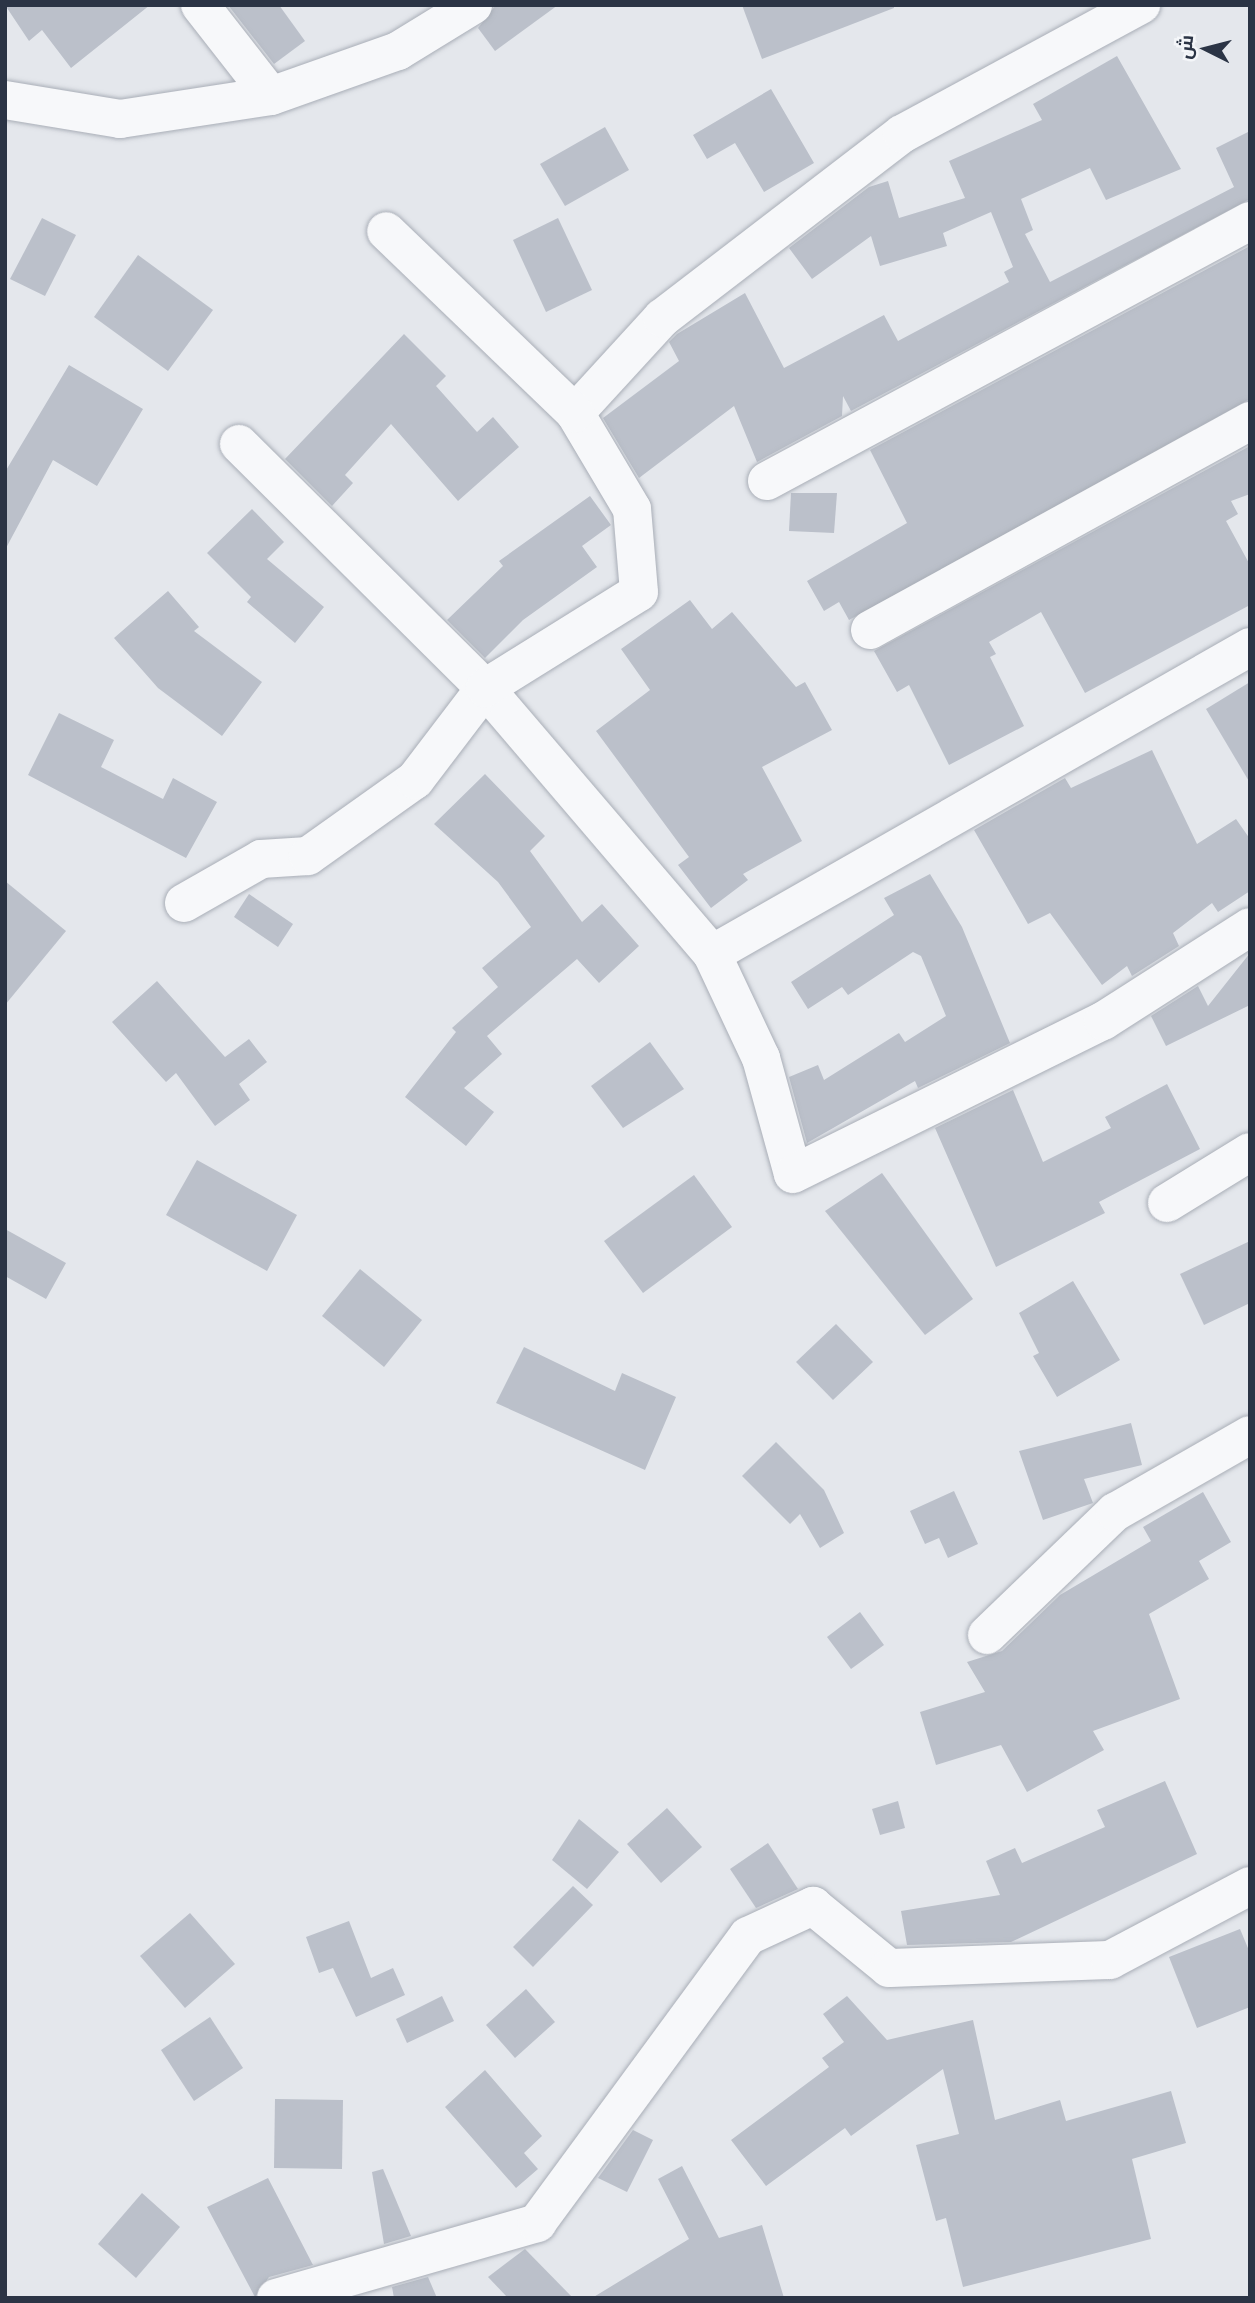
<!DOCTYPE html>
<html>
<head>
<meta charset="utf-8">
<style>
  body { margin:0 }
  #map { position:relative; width:1255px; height:2303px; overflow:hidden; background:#e4e7ec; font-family:"Open Sans",Cairo,sans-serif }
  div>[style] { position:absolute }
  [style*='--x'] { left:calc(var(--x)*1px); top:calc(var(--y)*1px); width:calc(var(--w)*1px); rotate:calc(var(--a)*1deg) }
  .building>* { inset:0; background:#bbc0ca }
  .roads { filter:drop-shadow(0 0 2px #a9aeb7) drop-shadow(0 0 2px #a9aeb7) }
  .minor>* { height:38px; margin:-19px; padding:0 19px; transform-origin:19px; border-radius:19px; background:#f7f8fa }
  span { translate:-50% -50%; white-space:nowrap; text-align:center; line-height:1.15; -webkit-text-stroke:6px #f4f6f9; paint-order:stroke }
  .frame { position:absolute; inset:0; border:7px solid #2b3445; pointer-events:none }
  .north { position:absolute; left:1171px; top:14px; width:70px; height:70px; -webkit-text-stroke:5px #f4f6f9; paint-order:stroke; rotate:276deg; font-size:19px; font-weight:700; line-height:28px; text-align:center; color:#2b3445 }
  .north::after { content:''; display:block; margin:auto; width:24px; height:32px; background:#2b3445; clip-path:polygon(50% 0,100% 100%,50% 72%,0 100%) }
</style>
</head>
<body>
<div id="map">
  <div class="building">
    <i style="clip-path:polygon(5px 5px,150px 5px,71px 68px,42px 30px,29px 41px)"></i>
    <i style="clip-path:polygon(228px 5px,279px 5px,305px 41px,274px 64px)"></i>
    <i style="clip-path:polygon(496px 5px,558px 5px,495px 51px,478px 28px)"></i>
    <i style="clip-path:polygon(742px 5px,894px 5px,894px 8px,762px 59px)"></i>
    <i style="clip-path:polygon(1117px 56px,1181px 169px,1106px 200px,1090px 168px,1021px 199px,1033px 230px,1025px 234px,1050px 282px,1234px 187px,1216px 148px,1250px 131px,1250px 199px,851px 411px,843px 396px,842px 416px,757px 462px,734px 406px,639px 478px,603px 418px,679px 361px,669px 342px,677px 334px,745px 293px,784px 368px,884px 315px,898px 341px,1009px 282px,1004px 272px,1013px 267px,991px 212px,943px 233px,947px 246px,880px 266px,871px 236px,812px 279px,789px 248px,869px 187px,888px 181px,899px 218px,965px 198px,949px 161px,1042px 120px,1033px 104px)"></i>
    <i style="clip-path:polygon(771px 89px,814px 163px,764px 192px,735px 143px,707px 159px,693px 135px)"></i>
    <i style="clip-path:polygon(605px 127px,629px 170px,565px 206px,540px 164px)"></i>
    <i style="clip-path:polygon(42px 218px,76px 235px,45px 296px,10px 279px)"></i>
    <i style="clip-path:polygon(558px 218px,592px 290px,546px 312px,513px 240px)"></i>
    <i style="clip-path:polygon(1250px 246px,1250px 399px,849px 620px,839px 602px,824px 611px,807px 581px,907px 523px,870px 450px)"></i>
    <i style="clip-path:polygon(138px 255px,213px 310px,168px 371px,94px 317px)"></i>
    <i style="clip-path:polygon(404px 334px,446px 376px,436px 386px,477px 432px,493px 417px,519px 447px,458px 501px,391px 424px,345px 475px,353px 483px,332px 506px,285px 459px)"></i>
    <i style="clip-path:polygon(69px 365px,143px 409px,97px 486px,53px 460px,5px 550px,5px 472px)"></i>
    <i style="clip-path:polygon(1250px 446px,1250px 494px,1231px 501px,1238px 514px,1226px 521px,1250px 565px,1250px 605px,1085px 693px,1041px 612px,989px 642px,996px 654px,990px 657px,1024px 726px,949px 765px,909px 685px,897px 692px,874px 651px)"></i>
    <i style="clip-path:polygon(791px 493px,837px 493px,834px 533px,789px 531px)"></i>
    <i style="clip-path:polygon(590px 496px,611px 525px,582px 546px,597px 567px,523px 620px,485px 658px,447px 620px,503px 566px,499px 561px)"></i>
    <i style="clip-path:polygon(252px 509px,284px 542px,267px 559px,324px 607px,295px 643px,247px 602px,251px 597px,207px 553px)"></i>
    <i style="clip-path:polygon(168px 591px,199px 627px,194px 631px,262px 682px,222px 736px,158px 688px,114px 638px)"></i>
    <i style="clip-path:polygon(690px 600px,712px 629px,732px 612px,796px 687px,805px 682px,832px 730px,762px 767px,802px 841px,743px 874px,748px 880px,711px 908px,678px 865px,689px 857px,596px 731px,650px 690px,621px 649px)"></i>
    <i style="clip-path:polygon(1250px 682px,1250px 783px,1206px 709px)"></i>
    <i style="clip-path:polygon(59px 713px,114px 740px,101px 767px,163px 799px,173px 778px,217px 802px,186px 858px,28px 775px)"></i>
    <i style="clip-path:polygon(1152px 750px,1197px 844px,1236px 819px,1250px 839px,1250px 891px,1218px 912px,1212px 903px,1173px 933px,1179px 946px,1132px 976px,1127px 966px,1102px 985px,1050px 913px,1028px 924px,974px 830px,1065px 778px,1071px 788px)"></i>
    <i style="clip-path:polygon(485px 774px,545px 836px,530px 851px,582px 922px,602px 904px,639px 946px,599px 983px,577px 959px,487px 1036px,502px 1054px,464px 1088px,494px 1112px,466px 1146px,405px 1097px,456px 1032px,452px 1028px,498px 987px,482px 968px,531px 927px,498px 882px,434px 824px)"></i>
    <i style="clip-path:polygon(930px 874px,962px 927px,1010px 1043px,918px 1088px,915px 1081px,807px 1143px,789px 1077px,818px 1065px,824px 1080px,899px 1033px,905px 1042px,946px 1016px,921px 956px,913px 952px,848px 995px,842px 987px,808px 1009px,791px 982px,894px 915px,884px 898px)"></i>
    <i style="clip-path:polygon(5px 881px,66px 931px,5px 1005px)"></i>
    <i style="clip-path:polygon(249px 894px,293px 924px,278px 947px,234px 917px)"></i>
    <i style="clip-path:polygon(1250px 953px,1250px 1005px,1166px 1046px,1151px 1016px,1198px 986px,1208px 1006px)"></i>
    <i style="clip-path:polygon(157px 981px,225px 1057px,249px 1039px,267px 1062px,239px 1084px,250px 1100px,215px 1126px,176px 1073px,166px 1082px,112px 1022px)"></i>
    <i style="clip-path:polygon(650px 1042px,684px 1089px,623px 1128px,591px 1086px)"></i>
    <i style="clip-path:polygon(1167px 1084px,1200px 1149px,1099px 1202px,1105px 1213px,996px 1267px,935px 1128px,1013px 1090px,1043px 1162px,1111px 1128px,1105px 1117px)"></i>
    <i style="clip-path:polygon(197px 1160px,297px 1215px,267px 1271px,166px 1215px)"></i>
    <i style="clip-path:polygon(882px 1173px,973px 1299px,925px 1335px,825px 1211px)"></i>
    <i style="clip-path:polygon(694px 1175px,732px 1227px,643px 1293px,604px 1241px)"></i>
    <i style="clip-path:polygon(5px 1229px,66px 1263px,46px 1299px,5px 1276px)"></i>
    <i style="clip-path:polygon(1250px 1241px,1250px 1303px,1204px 1325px,1180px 1274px)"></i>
    <i style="clip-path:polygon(360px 1269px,422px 1320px,384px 1367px,322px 1316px)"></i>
    <i style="clip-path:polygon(1073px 1281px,1120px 1360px,1057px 1397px,1033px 1356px,1039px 1353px,1019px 1313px)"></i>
    <i style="clip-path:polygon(836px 1324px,873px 1362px,833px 1400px,796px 1362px)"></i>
    <i style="clip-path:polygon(524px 1347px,615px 1391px,622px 1373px,676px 1397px,645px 1470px,496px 1403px)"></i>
    <i style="clip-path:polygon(1131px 1423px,1142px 1465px,1084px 1479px,1093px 1503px,1043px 1520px,1019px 1451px)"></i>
    <i style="clip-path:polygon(776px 1442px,824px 1490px,844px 1533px,820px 1548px,800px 1514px,790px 1524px,742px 1476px)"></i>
    <i style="clip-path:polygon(954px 1491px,978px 1544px,948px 1558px,939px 1538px,925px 1544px,910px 1511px)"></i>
    <i style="clip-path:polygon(1203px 1492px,1231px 1542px,1199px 1561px,1209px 1579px,1149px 1614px,1180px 1699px,1093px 1731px,1104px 1750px,1027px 1792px,1001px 1745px,936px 1765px,920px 1712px,985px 1692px,967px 1662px,1002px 1651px,1060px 1595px,1151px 1541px,1143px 1527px)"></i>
    <i style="clip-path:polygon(860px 1612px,884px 1645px,851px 1669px,827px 1637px)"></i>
    <i style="clip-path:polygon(1165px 1781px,1197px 1854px,1011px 1942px,907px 1945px,901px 1911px,1000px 1895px,986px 1861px,1015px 1848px,1022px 1863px,1105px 1827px,1097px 1810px)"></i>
    <i style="clip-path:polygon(898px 1801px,905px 1828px,880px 1835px,872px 1809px)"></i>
    <i style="clip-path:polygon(667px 1808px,702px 1847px,661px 1883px,627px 1844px)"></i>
    <i style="clip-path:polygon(579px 1819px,619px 1852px,587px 1889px,552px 1860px)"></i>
    <i style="clip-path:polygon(768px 1843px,798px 1889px,756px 1908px,730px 1869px)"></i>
    <i style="clip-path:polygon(573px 1886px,593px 1905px,533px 1967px,513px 1947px)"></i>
    <i style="clip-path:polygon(190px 1913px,235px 1964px,185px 2008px,140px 1956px)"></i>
    <i style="clip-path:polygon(349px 1921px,371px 1978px,393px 1968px,405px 1995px,356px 2017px,333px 1968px,319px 1973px,306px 1937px)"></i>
    <i style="clip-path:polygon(1240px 1929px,1250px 1953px,1250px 2007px,1197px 2028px,1169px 1957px)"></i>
    <i style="clip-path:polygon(526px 1989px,555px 2022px,515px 2058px,486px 2025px)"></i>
    <i style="clip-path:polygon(442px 1996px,454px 2021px,407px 2043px,396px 2019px)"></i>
    <i style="clip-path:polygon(847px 1996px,887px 2040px,973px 2020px,995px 2120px,1060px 2100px,1066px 2121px,1171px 2091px,1186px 2143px,1132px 2159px,1151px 2239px,963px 2287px,946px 2218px,936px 2221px,916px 2145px,959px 2134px,943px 2069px,851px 2136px,845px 2128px,766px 2186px,731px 2140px,829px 2067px,822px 2058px,844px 2042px,823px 2014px)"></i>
    <i style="clip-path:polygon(210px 2017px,243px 2068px,194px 2101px,161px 2050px)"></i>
    <i style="clip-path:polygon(485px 2070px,542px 2136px,524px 2153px,538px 2169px,516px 2188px,445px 2107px)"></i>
    <i style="clip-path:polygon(275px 2099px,343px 2100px,342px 2169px,274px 2168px)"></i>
    <i style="clip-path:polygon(633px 2130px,653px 2140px,627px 2192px,598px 2178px)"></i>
    <i style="clip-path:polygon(682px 2166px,719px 2238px,762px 2225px,784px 2298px,592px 2298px,689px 2239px,658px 2179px)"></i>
    <i style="clip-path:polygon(383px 2169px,411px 2236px,384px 2244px,372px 2172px)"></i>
    <i style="clip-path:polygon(268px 2178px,313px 2265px,269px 2277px,255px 2297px,207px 2207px)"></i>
    <i style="clip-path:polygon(142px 2193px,180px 2227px,136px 2278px,98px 2244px)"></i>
    <i style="clip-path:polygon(525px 2249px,573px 2298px,508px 2298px,488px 2277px)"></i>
    <i style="clip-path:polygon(428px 2277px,437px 2298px,394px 2298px,392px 2287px)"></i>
  </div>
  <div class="roads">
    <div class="minor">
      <i style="--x:200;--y:5;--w:115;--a:52"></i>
      <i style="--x:5;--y:100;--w:117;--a:9.4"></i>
      <i style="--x:120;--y:119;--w:153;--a:-8.7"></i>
      <i style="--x:271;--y:96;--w:135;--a:-19.5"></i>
      <i style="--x:398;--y:51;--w:88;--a:-31.5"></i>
      <i style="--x:575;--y:413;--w:129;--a:-47.5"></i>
      <i style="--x:662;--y:318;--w:302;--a:-37.5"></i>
      <i style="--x:902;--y:134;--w:272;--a:-28.4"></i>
      <i style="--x:239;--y:444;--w:346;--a:44.8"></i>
      <i style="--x:485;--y:688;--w:350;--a:49.5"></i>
      <i style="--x:712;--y:954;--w:115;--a:64.8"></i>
      <i style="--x:761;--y:1058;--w:120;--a:74.6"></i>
      <i style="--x:793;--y:1174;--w:346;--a:-26.3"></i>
      <i style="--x:1103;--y:1021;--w:174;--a:-32.6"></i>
      <i style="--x:767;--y:481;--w:549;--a:-28.29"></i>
      <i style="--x:870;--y:630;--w:434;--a:-28.8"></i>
      <i style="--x:184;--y:903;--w:89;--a:-29.7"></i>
      <i style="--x:261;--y:859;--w:47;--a:-3.7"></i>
      <i style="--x:308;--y:856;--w:131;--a:-35.4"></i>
      <i style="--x:415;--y:780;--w:116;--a:-52.7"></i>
      <i style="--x:485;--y:688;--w:181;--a:-31.9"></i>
      <i style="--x:639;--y:592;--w:83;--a:-94.8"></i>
      <i style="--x:632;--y:509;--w:112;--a:-120.7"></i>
      <i style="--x:575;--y:413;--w:262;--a:-136.1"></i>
      <i style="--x:712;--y:954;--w:619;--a:-29.71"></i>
      <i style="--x:1167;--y:1203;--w:97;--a:-31.6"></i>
      <i style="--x:987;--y:1635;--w:178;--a:-43.9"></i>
      <i style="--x:1115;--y:1512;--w:155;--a:-29.7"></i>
      <i style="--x:276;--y:2298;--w:272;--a:-16"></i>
      <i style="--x:537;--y:2223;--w:356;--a:-53.7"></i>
      <i style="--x:748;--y:1936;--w:72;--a:-24.8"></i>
      <i style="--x:813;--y:1906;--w:98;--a:39.2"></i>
      <i style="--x:889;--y:1968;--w:221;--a:-2.1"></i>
      <i style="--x:1110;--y:1960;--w:158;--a:-27.9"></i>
    </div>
  </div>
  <div class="frame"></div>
  <div class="north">ش</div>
</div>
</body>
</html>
